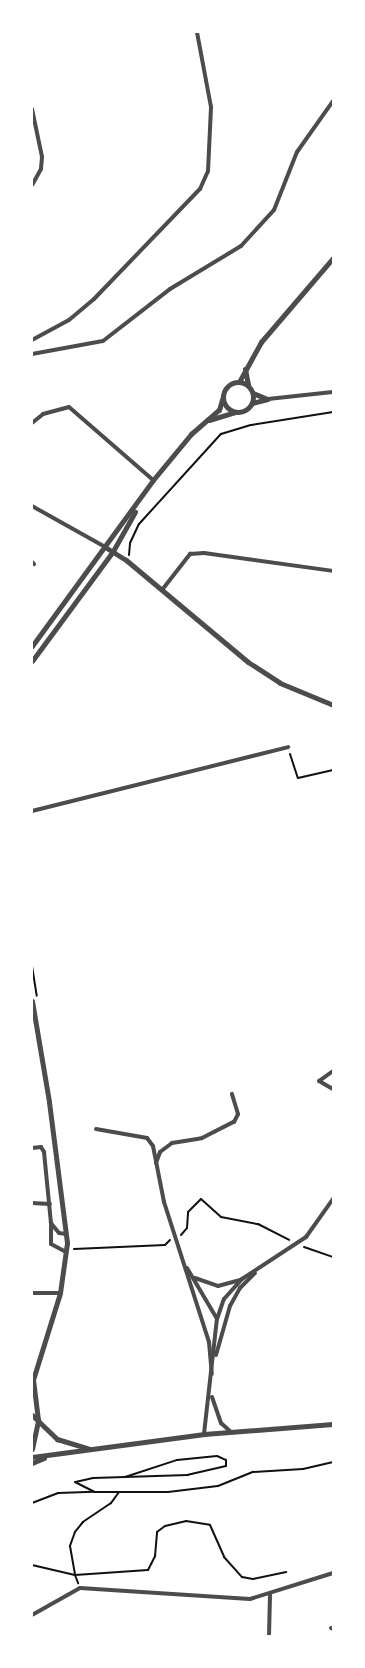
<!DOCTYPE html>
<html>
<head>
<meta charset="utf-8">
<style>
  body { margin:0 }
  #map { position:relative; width:365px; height:1668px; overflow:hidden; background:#fff; font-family:"Source Sans 3",sans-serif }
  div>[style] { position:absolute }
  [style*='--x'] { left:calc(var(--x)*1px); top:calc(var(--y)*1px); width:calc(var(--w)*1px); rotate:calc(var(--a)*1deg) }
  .path>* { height:2px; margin:-1px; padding:0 1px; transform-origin:1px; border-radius:1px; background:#111 }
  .minor>* { height:4px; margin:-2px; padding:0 2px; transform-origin:2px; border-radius:2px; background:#4c4c4c }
  .tertiary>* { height:5px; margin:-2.5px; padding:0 2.5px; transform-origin:2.5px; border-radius:2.5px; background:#4c4c4c }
  .tertiary>.ring { margin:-2.5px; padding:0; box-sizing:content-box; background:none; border:5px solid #4c4c4c; border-radius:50% }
  span { translate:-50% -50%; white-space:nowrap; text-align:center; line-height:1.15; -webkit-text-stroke:3px #fff; paint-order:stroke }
  .frame { position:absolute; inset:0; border:33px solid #fff; pointer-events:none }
</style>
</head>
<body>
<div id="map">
  <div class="path">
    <i style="--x:129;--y:555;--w:12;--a:-85"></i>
    <i style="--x:130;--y:543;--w:21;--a:-65"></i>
    <i style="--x:139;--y:524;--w:122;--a:-47.7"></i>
    <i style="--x:221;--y:434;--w:31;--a:-17"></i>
    <i style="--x:251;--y:425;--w:83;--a:-9"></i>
    <i style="--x:290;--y:754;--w:25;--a:72"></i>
    <i style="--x:298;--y:778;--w:36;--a:-13"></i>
    <i style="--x:32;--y:966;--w:30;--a:81"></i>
    <i style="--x:181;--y:1235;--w:9;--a:-49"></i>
    <i style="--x:187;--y:1228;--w:16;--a:-86"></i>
    <i style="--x:188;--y:1212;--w:18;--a:-45"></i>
    <i style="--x:201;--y:1199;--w:27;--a:42"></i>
    <i style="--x:221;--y:1217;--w:38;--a:11"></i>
    <i style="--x:258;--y:1224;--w:35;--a:27"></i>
    <i style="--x:304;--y:1247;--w:31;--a:19"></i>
    <i style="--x:74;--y:1249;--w:91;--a:-2.5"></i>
    <i style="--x:165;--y:1245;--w:7;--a:-45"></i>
    <i style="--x:125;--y:1477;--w:55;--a:-18.1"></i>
    <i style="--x:177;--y:1460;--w:40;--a:-5.7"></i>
    <i style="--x:217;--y:1456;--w:10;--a:24"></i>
    <i style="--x:226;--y:1460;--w:6;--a:90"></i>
    <i style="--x:226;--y:1466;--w:39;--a:167"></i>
    <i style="--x:188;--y:1475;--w:95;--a:178.2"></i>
    <i style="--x:93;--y:1478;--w:18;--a:167"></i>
    <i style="--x:75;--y:1482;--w:22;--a:27"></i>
    <i style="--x:95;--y:1492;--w:73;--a:0"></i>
    <i style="--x:168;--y:1492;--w:50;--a:-6.8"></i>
    <i style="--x:218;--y:1486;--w:38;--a:-22"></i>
    <i style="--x:253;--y:1472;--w:50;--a:-3.4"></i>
    <i style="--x:303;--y:1469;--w:31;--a:-13"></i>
    <i style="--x:119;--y:1492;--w:14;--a:126"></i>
    <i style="--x:111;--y:1503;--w:34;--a:146"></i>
    <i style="--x:83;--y:1522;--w:13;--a:129"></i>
    <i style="--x:75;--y:1532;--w:15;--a:110"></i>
    <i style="--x:70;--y:1546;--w:29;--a:80"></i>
    <i style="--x:75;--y:1575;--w:73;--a:-3.9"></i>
    <i style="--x:148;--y:1570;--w:16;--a:-63"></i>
    <i style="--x:155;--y:1556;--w:24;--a:-85"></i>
    <i style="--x:157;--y:1532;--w:10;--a:-37"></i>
    <i style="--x:165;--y:1526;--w:22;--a:-13"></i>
    <i style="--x:186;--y:1521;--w:24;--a:9"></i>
    <i style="--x:210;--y:1525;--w:35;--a:66"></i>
    <i style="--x:224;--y:1557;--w:27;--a:48"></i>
    <i style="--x:242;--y:1577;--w:11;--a:10"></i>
    <i style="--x:253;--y:1579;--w:34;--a:-12"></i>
    <i style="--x:32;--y:1503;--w:28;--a:-21"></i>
    <i style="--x:58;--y:1493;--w:36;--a:-2"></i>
    <i style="--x:32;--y:1565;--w:44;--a:13.1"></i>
    <i style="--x:75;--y:1575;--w:9;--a:69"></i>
  </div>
  <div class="minor">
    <i style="--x:32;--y:109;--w:49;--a:78.2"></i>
    <i style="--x:42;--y:157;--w:12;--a:95"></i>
    <i style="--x:41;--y:169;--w:18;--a:119"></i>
    <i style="--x:32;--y:340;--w:42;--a:-28.4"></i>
    <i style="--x:69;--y:320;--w:33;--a:-40"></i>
    <i style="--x:94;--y:299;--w:153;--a:-46.1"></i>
    <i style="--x:200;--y:189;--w:20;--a:-66"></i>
    <i style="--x:208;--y:171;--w:64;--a:-87.3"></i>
    <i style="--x:211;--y:107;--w:76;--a:-100.6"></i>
    <i style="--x:32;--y:354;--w:72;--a:-10.4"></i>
    <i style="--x:103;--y:341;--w:85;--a:-37.8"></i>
    <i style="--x:170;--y:289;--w:83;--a:-31.2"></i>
    <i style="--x:241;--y:246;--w:49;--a:-47.5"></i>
    <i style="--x:274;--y:210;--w:62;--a:-68.4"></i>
    <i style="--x:297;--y:152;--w:62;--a:-54.8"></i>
    <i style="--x:268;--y:399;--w:65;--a:-6.1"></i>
    <i style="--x:32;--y:423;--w:14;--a:-39"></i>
    <i style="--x:43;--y:414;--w:27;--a:-15"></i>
    <i style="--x:69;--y:407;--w:111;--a:41"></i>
    <i style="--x:32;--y:506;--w:84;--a:29.3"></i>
    <i style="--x:32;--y:562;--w:3;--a:45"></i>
    <i style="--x:162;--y:590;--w:46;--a:-52.1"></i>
    <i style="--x:190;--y:554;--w:14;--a:-4"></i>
    <i style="--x:204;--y:553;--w:130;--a:7.9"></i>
    <i style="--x:32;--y:811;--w:264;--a:-14"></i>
    <i style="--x:333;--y:1071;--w:17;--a:144"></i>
    <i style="--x:319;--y:1081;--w:16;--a:30"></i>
    <i style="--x:96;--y:1129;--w:52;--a:10"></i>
    <i style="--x:147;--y:1138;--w:10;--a:53"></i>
    <i style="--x:153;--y:1146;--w:57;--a:78.9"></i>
    <i style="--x:164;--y:1202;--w:147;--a:72.2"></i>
    <i style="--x:209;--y:1342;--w:32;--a:85"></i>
    <i style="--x:32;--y:1148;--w:9;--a:-6"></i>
    <i style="--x:41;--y:1147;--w:6;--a:59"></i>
    <i style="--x:44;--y:1152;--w:71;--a:84.4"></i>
    <i style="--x:156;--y:1163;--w:12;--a:-70"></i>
    <i style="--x:160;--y:1152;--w:15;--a:-37"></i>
    <i style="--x:172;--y:1143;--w:30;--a:-9"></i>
    <i style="--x:202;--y:1138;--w:36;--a:-27"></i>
    <i style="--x:234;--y:1122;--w:9;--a:-63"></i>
    <i style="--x:238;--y:1114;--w:21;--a:-107"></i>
    <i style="--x:32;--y:1203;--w:18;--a:3"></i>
    <i style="--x:66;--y:1234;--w:7;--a:-172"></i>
    <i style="--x:59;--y:1233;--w:13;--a:-129"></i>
    <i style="--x:51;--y:1223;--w:21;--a:90"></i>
    <i style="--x:51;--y:1244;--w:17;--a:28"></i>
    <i style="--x:187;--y:1268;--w:59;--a:59.5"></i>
    <i style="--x:195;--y:1278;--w:24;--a:19"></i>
    <i style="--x:218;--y:1286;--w:23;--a:-15"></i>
    <i style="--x:32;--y:1293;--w:28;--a:0"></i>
    <i style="--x:216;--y:1355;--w:51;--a:-74.1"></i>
    <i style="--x:230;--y:1306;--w:21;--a:-61"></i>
    <i style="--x:240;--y:1288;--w:21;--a:-45"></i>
    <i style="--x:212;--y:1397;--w:28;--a:71"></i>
    <i style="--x:221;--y:1423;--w:13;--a:42"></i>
    <i style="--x:204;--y:1434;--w:116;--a:-83.6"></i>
    <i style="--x:217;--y:1319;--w:21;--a:-71"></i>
    <i style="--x:224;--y:1299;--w:27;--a:-48"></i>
    <i style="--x:242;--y:1279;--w:77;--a:-33.3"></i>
    <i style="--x:306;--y:1237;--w:47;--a:-54.6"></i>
    <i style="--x:32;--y:1615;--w:55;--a:-29.4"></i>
    <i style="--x:80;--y:1588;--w:170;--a:3.7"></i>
    <i style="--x:250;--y:1599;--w:87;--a:-17.4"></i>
    <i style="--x:331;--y:1628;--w:2;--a:27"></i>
    <i style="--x:269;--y:1636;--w:41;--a:-88.6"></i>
  </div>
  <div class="tertiary">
    <i style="--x:245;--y:369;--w:16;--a:79"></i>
    <i style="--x:239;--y:382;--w:46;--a:-61.2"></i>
    <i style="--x:261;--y:342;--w:111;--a:-49.4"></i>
    <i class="ring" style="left:223px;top:382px;width:25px;height:25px"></i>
    <i style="--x:253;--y:393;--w:15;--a:23"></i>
    <i style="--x:252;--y:403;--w:16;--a:-14"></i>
    <i style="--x:209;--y:420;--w:28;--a:-17"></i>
    <i style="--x:105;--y:547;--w:25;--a:32"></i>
    <i style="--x:126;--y:560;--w:159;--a:39.9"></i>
    <i style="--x:248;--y:662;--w:38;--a:33"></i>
    <i style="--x:280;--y:683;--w:57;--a:22.5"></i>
    <i style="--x:32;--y:646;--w:205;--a:-53.9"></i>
    <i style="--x:153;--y:480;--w:60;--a:-50.4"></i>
    <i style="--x:191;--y:434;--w:37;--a:-41"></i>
    <i style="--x:219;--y:410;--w:15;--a:-74"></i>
    <i style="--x:32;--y:661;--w:137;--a:-53.6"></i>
    <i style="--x:113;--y:551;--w:45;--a:-60.6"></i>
    <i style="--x:32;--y:1001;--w:102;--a:80.4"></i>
    <i style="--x:49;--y:1102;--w:142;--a:82.7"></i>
    <i style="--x:67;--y:1243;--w:50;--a:98"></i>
    <i style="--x:60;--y:1293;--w:94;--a:107.3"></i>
    <i style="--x:32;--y:1415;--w:35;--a:44"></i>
    <i style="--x:57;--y:1439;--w:34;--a:17"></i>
    <i style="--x:32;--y:1449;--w:30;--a:-78"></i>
    <i style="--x:38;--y:1420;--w:39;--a:-97"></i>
    <i style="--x:32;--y:1457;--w:174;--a:-7.6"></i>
    <i style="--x:204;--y:1434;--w:129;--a:-4.4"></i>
    <i style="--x:32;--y:1463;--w:13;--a:-23"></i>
  </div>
  <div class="frame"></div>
</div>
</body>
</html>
